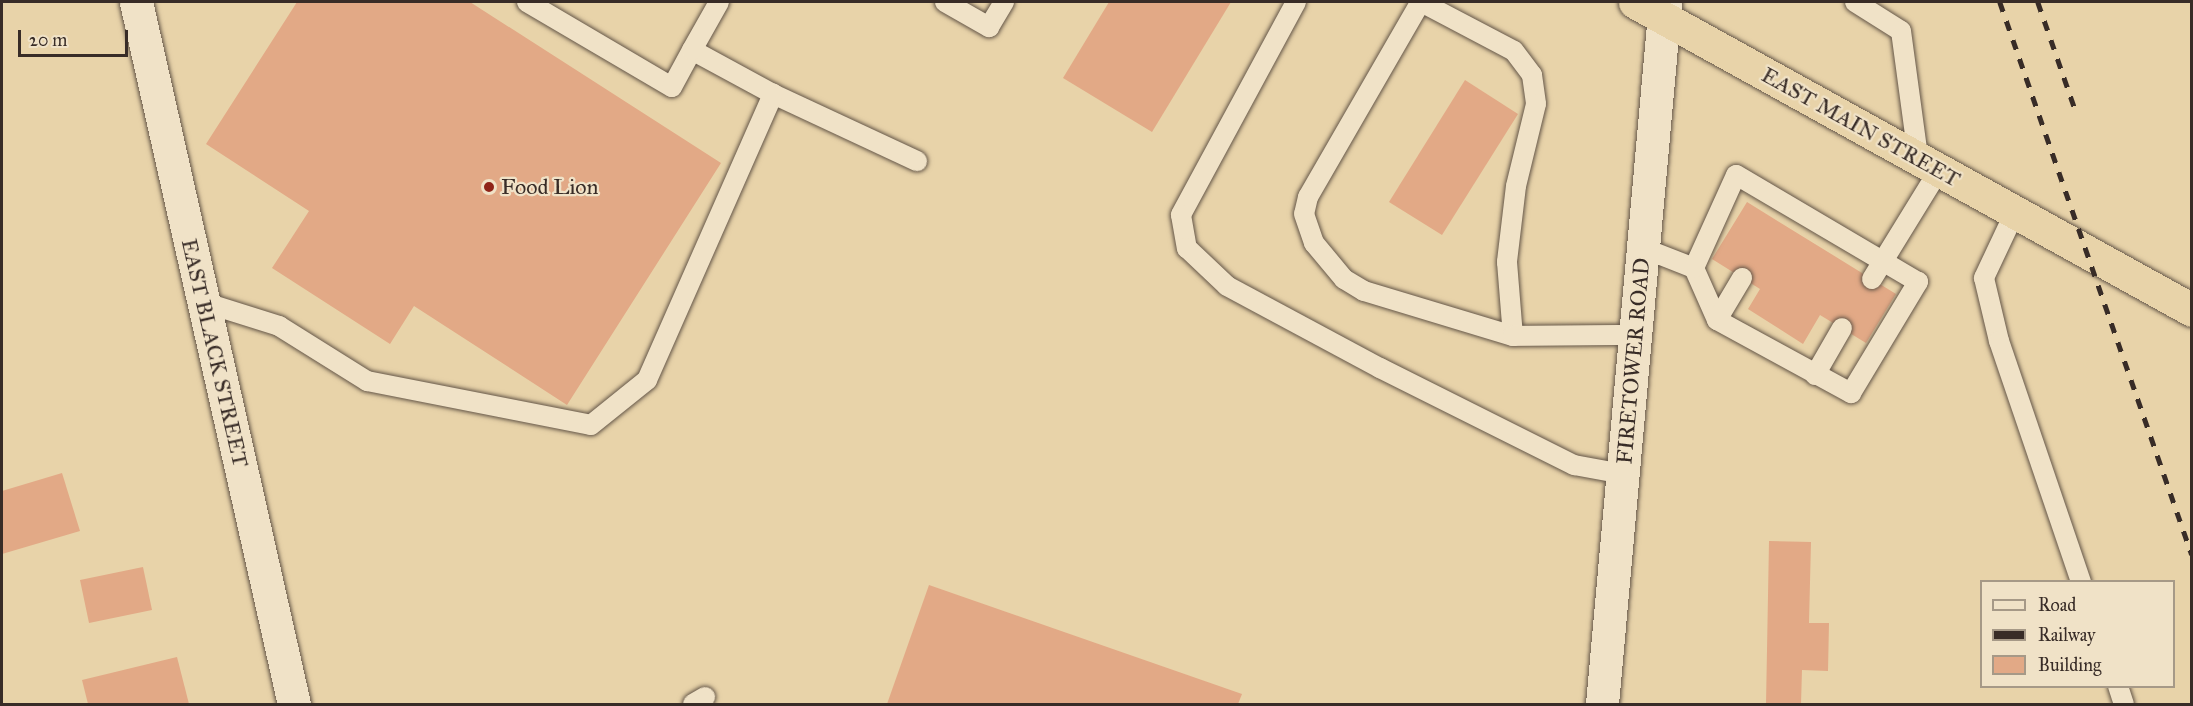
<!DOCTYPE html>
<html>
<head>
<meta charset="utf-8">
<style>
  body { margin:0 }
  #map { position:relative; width:2193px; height:706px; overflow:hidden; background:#e8d3a9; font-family:"IM FELL Great Primer",serif }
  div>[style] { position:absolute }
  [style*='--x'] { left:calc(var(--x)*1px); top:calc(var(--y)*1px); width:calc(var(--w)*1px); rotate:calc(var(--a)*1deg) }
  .building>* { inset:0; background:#e2a986 }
  .roads { filter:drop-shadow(0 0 2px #645648) drop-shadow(0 0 2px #645648) }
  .lane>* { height:20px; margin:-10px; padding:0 10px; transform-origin:10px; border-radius:10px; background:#f0e2c7 }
  .secondary>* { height:33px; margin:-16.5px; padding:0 16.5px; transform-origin:16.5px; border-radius:16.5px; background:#f0e2c7 }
  .highway>* { height:33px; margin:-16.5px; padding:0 16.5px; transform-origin:16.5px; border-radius:16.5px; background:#e8d3a9 }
  .rail>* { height:4.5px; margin-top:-2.25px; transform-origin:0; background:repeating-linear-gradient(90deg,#382c27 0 10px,transparent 0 20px) }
  .dots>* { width:16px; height:16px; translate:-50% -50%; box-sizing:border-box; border:3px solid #f0e2c7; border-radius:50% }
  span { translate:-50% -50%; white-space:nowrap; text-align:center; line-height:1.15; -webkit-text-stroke:4.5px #f0e2c7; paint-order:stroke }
  .street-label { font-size:22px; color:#382c27 }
  .poi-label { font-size:22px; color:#382c27 }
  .left { translate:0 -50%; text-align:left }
  .frame { position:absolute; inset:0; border:3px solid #382c27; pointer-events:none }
  .legend { position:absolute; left:1980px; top:580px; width:195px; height:108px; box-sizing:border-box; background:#f0e2c7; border:2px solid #a69987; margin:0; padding:8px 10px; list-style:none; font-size:18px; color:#382c27 }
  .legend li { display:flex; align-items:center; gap:12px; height:30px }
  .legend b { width:30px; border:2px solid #a69987 }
  .scale { position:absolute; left:18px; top:30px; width:110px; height:27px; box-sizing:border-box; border:3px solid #382c27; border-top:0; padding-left:8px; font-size:18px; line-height:21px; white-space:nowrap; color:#382c27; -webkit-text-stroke:4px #f0e2c7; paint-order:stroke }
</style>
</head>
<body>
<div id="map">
  <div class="building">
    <i style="clip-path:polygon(297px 2px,470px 2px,721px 163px,567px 405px,414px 306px,390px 344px,272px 268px,309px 211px,206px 144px)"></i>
    <i style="clip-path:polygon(1109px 2px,1231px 2px,1152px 132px,1063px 78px)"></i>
    <i style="clip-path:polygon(1465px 80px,1518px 114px,1442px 235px,1389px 202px)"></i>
    <i style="clip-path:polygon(1747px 202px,1896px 294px,1866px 343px,1820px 315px,1803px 344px,1748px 309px,1760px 289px,1712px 259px)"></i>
    <i style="clip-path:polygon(62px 473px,80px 531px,2px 554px,2px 491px)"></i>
    <i style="clip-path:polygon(1769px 541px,1811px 542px,1809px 623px,1829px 623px,1828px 671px,1802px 670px,1801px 704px,1766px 704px)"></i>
    <i style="clip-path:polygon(143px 567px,152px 610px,89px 623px,80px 580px)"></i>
    <i style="clip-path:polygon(929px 585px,1242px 694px,1238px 704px,887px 704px)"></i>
    <i style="clip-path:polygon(177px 657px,189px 704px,88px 704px,82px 680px)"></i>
  </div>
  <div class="roads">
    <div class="lane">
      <i style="--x:527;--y:2;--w:168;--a:30.4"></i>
      <i style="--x:672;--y:87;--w:42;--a:-61.6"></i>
      <i style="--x:945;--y:2;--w:51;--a:29.6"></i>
      <i style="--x:989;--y:27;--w:29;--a:-59"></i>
      <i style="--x:1296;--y:2;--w:242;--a:118.4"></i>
      <i style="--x:1181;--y:215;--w:34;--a:80"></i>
      <i style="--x:1187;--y:248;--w:55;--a:43.5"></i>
      <i style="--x:1227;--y:286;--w:174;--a:28.2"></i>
      <i style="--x:1380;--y:368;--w:217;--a:26.6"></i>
      <i style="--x:1574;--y:465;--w:50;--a:10.4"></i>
      <i style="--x:1421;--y:2;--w:105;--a:27.8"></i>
      <i style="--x:1514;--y:51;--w:30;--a:53"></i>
      <i style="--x:1532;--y:75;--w:29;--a:82"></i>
      <i style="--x:1536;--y:104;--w:84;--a:103.7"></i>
      <i style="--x:1516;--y:186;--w:77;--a:96.8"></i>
      <i style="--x:1507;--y:262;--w:74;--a:85.4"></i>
      <i style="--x:1855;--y:2;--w:54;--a:32.2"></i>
      <i style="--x:1901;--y:31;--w:127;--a:82.3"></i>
      <i style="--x:1420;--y:3;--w:224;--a:120"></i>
      <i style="--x:1308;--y:197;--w:17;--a:103"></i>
      <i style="--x:1304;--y:214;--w:31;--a:71"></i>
      <i style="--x:1314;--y:243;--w:47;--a:50.2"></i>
      <i style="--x:1344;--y:279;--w:23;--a:31"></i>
      <i style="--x:1364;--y:291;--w:156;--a:16.8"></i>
      <i style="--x:1513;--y:336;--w:122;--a:-0.5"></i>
      <i style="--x:773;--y:94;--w:159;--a:25"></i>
      <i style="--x:2015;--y:212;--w:73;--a:115.2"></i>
      <i style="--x:1984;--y:278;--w:65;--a:76.6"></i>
      <i style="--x:1999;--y:341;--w:255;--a:71.2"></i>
      <i style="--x:1643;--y:248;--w:55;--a:21.4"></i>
      <i style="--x:1694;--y:268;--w:57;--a:66.1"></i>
      <i style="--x:1717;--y:320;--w:153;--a:28.6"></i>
      <i style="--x:1851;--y:393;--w:130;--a:-58.9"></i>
      <i style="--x:1918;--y:282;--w:211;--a:-149.5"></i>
      <i style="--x:1736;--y:175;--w:102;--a:114.3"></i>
      <i style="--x:1872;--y:279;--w:128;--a:-58.4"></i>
      <i style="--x:203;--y:302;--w:80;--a:17.5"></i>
      <i style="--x:279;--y:326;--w:104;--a:32"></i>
      <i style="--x:367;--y:381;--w:228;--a:11.1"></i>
      <i style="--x:591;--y:425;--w:72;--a:-38.8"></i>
      <i style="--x:647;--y:380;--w:313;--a:-66.2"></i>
      <i style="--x:773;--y:94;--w:92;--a:-151.5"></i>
      <i style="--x:692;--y:50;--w:55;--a:-60.6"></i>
      <i style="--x:1717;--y:320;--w:49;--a:-59.2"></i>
      <i style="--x:1815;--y:375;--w:54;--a:-60.1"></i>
      <i style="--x:2118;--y:686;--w:19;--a:72"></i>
      <i style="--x:693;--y:704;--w:14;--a:-30"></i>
    </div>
    <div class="secondary">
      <i style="--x:136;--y:2;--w:720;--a:77.32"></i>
      <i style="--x:1602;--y:704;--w:705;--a:-84.87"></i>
    </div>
    <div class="highway">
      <i style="--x:1635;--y:2;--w:636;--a:28.94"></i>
    </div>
  </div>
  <div class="rail">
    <i style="--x:2000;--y:2;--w:585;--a:70.85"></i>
    <i style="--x:2038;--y:2;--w:116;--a:70.9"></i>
  </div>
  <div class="dots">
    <i style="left:489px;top:187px;background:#8f2418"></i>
  </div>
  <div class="street-label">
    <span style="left:1861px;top:127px;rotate:29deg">EAST MAIN STREET</span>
    <span style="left:215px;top:353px;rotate:77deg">EAST BLACK STREET</span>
    <span style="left:1633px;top:361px;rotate:-85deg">FIRETOWER ROAD</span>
  </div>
  <div class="poi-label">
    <span class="left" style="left:501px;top:187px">Food Lion</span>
  </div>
  <div class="frame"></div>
  <ul class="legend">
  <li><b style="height:8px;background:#f0e2c7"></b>Road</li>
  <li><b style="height:8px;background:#382c27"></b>Railway</li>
  <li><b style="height:16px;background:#e2a986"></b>Building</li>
  </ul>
  <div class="scale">20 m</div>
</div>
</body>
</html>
